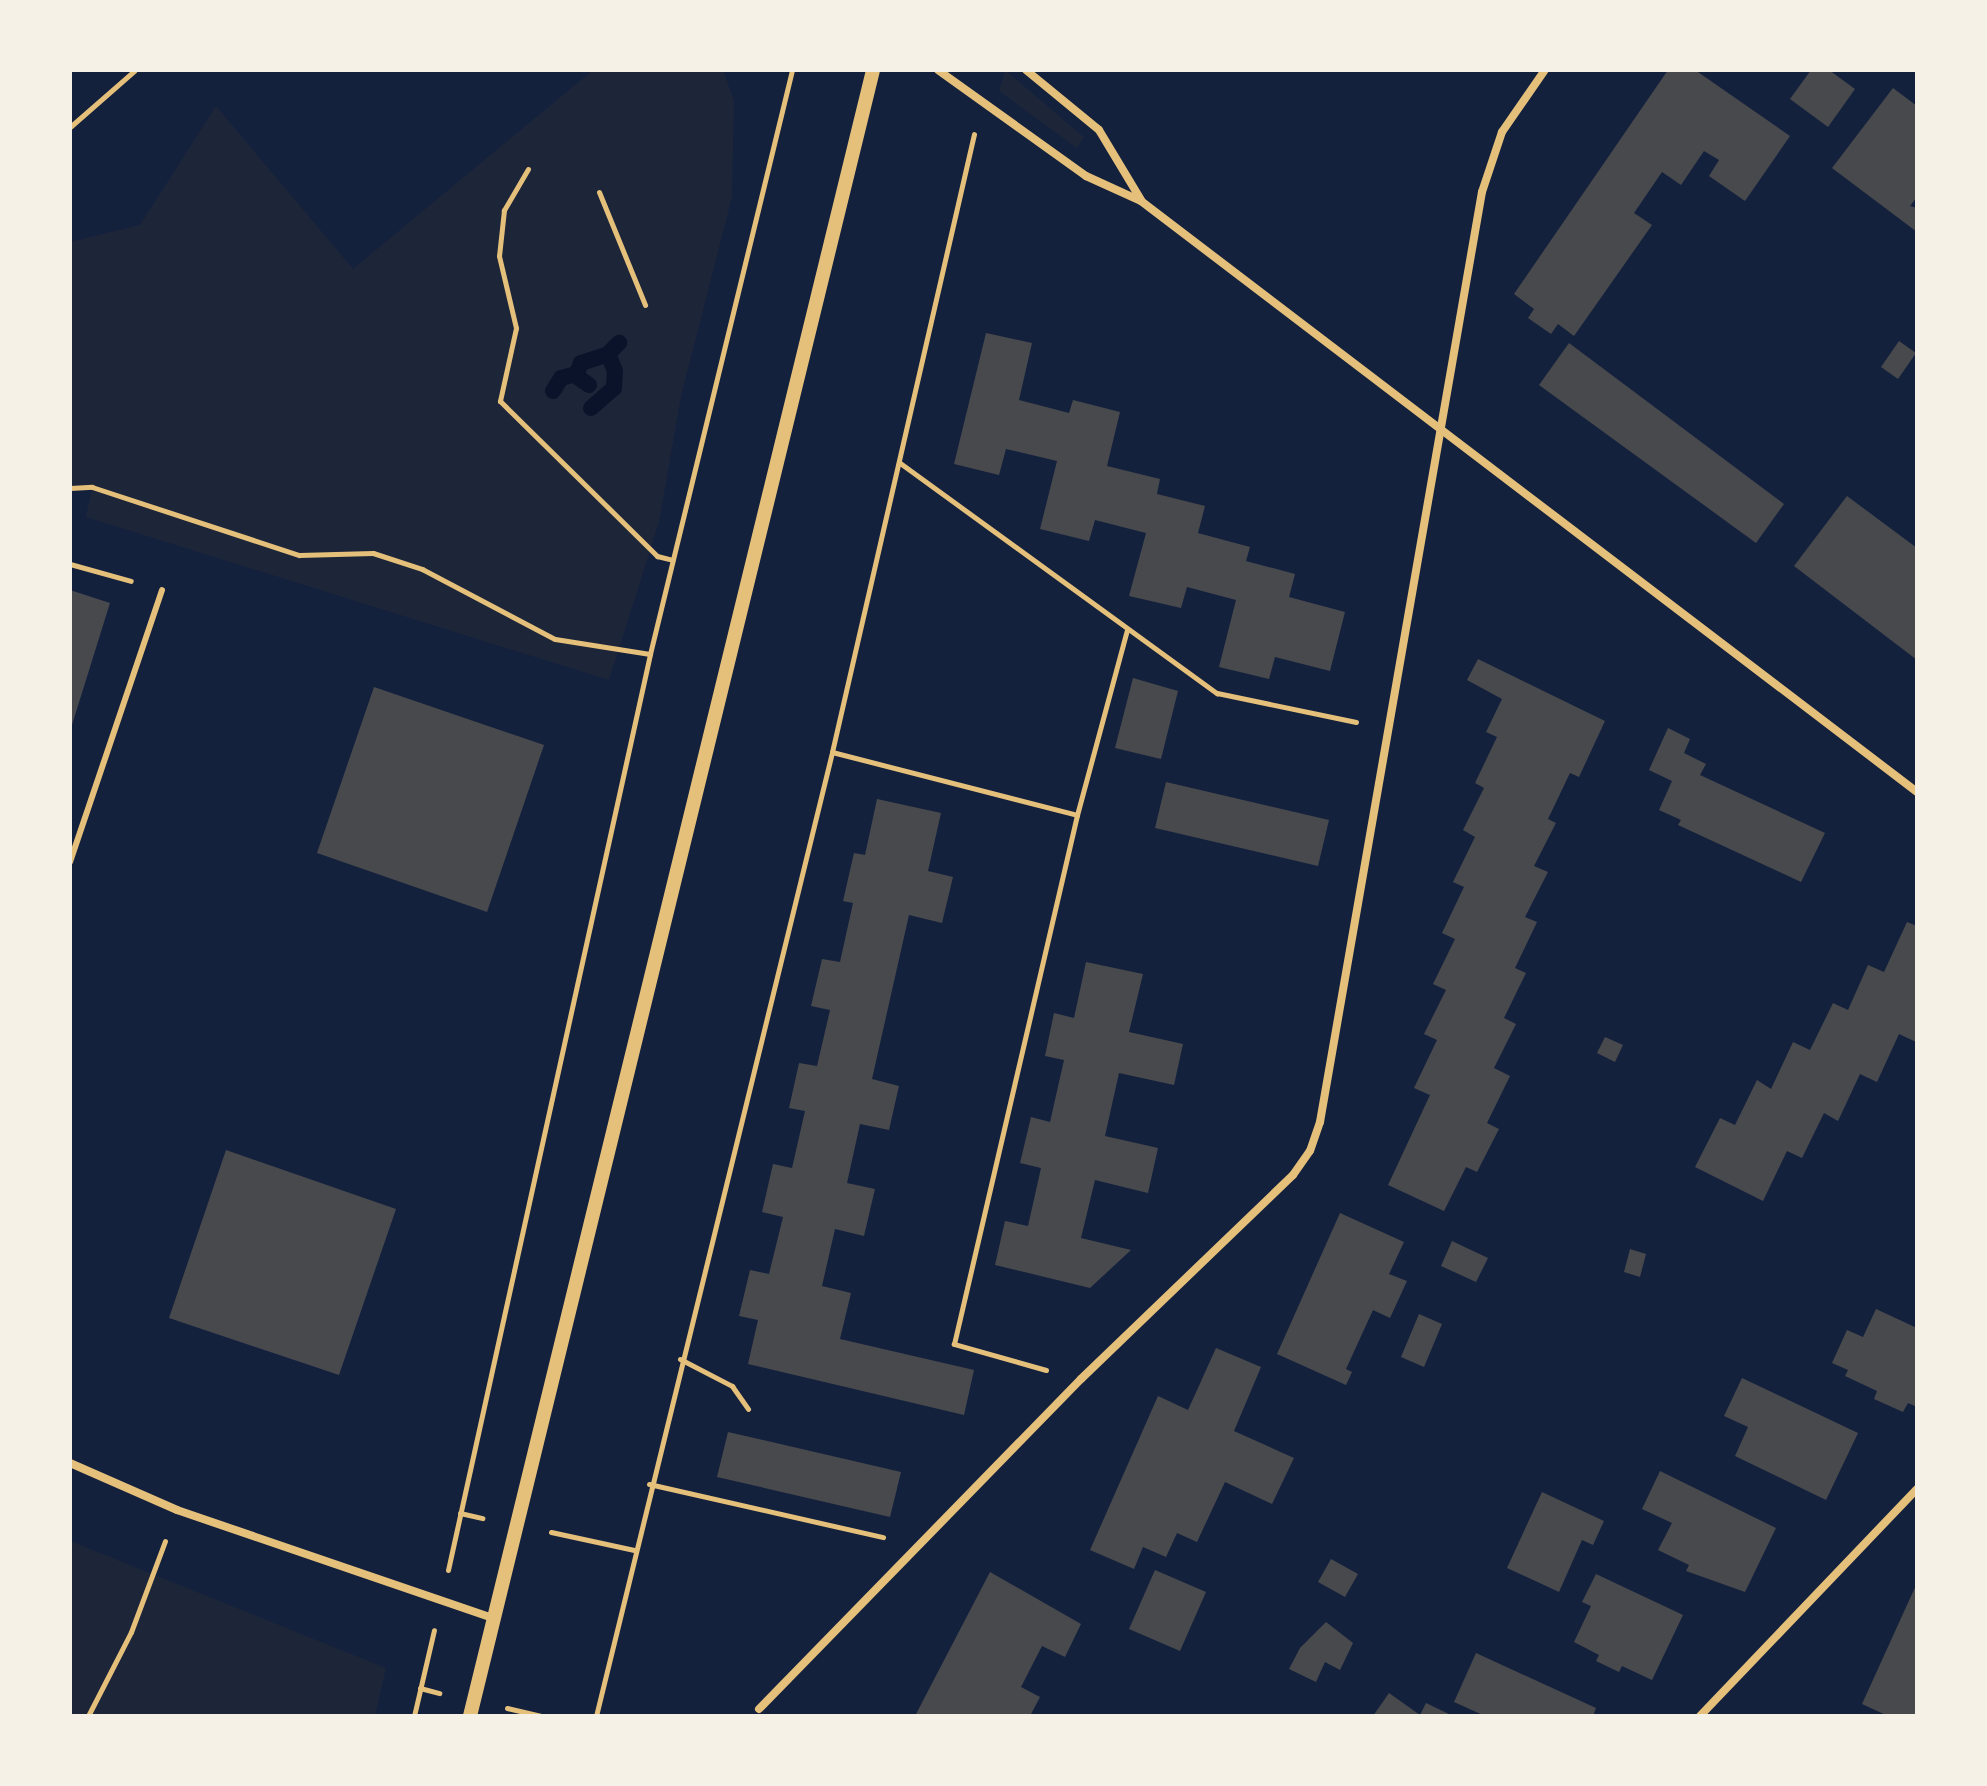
<!DOCTYPE html>
<html>
<head>
<meta charset="utf-8">
<style>
  body { margin:0 }
  #map { position:relative; width:1987px; height:1786px; overflow:hidden; background:#14213d; font-family:Arial,sans-serif }
  div>[style] { position:absolute }
  [style*='--x'] { left:calc(var(--x)*1px); top:calc(var(--y)*1px); width:calc(var(--w)*1px); rotate:calc(var(--a)*1deg) }
  .green>* { inset:0; background:#1d2539 }
  .stream>* { height:16px; margin:-8px; padding:0 8px; transform-origin:8px; border-radius:8px; background:#0b132b }
  .building>* { inset:0; background:#48494c }
  .path>* { height:5px; margin:-2.5px; padding:0 2.5px; transform-origin:2.5px; border-radius:2.5px; background:#e5c07b }
  .service>* { height:6px; margin:-3px; padding:0 3px; transform-origin:3px; border-radius:3px; background:#e5c07b }
  .minor>* { height:8px; margin:-4px; padding:0 4px; transform-origin:4px; border-radius:4px; background:#e5c07b }
  .tertiary>* { height:14px; margin:-7px; padding:0 7px; transform-origin:7px; border-radius:7px; background:#e5c07b }
  span { translate:-50% -50%; white-space:nowrap; text-align:center; line-height:1.15; -webkit-text-stroke:8px #f6f1e7; paint-order:stroke }
  .frame { position:absolute; inset:0; border:72px solid #f6f1e7; pointer-events:none }
</style>
</head>
<body>
<div id="map">
  <div class="green">
    <i style="clip-path:polygon(593px 70px,723px 70px,734px 101px,732px 197px,681px 396px,659px 522px,609px 680px,86px 517px,92px 487px,70px 488px,70px 242px,140px 225px,216px 106px,353px 269px)"></i>
    <i style="clip-path:polygon(1005px 70px,1084px 137px,1077px 148px,999px 91px)"></i>
    <i style="clip-path:polygon(70px 1541px,386px 1668px,375px 1716px,70px 1716px)"></i>
  </div>
  <div class="stream">
    <i style="--x:589;--y:385;--w:16;--a:-145"></i>
    <i style="--x:576;--y:376;--w:14;--a:-69"></i>
    <i style="--x:581;--y:363;--w:28;--a:-18"></i>
    <i style="--x:553;--y:391;--w:15;--a:-58"></i>
    <i style="--x:561;--y:378;--w:16;--a:-15"></i>
    <i style="--x:591;--y:408;--w:30;--a:-41"></i>
    <i style="--x:614;--y:388;--w:17;--a:-87"></i>
    <i style="--x:615;--y:371;--w:18;--a:-112"></i>
    <i style="--x:608;--y:354;--w:16;--a:-45"></i>
  </div>
  <div class="building">
    <i style="clip-path:polygon(1668px 70px,1695px 70px,1790px 136px,1745px 201px,1709px 176px,1719px 160px,1704px 151px,1681px 185px,1662px 172px,1634px 213px,1652px 225px,1574px 336px,1558px 324px,1551px 334px,1528px 318px,1534px 309px,1514px 294px)"></i>
    <i style="clip-path:polygon(1811px 70px,1829px 70px,1855px 89px,1828px 127px,1790px 99px)"></i>
    <i style="clip-path:polygon(1893px 88px,1917px 106px,1917px 197px,1910px 206px,1917px 208px,1917px 232px,1832px 168px)"></i>
    <i style="clip-path:polygon(986px 333px,1032px 343px,1019px 400px,1069px 413px,1073px 400px,1120px 412px,1107px 466px,1160px 479px,1157px 494px,1205px 506px,1198px 533px,1250px 547px,1246px 561px,1295px 574px,1289px 597px,1345px 612px,1330px 671px,1275px 657px,1269px 679px,1219px 667px,1236px 600px,1187px 587px,1181px 608px,1129px 596px,1146px 533px,1095px 520px,1089px 541px,1040px 529px,1057px 461px,1006px 449px,999px 475px,954px 464px)"></i>
    <i style="clip-path:polygon(1899px 341px,1916px 353px,1898px 379px,1881px 367px)"></i>
    <i style="clip-path:polygon(1569px 343px,1784px 504px,1756px 543px,1539px 385px)"></i>
    <i style="clip-path:polygon(1847px 496px,1917px 548px,1917px 660px,1794px 566px)"></i>
    <i style="clip-path:polygon(70px 590px,110px 603px,71px 728px,70px 728px)"></i>
    <i style="clip-path:polygon(1478px 659px,1605px 721px,1579px 777px,1570px 773px,1548px 819px,1556px 823px,1534px 866px,1548px 872px,1525px 917px,1537px 922px,1515px 968px,1526px 973px,1504px 1018px,1516px 1024px,1494px 1068px,1510px 1076px,1487px 1123px,1499px 1129px,1477px 1172px,1466px 1167px,1444px 1211px,1388px 1185px,1430px 1095px,1414px 1088px,1437px 1040px,1424px 1034px,1446px 990px,1433px 984px,1455px 939px,1442px 933px,1464px 887px,1453px 882px,1475px 837px,1463px 830px,1484px 788px,1475px 783px,1497px 737px,1486px 732px,1502px 699px,1467px 680px)"></i>
    <i style="clip-path:polygon(1133px 678px,1178px 691px,1161px 759px,1115px 748px)"></i>
    <i style="clip-path:polygon(374px 687px,544px 745px,487px 912px,317px 853px)"></i>
    <i style="clip-path:polygon(1668px 728px,1690px 739px,1684px 753px,1706px 764px,1700px 775px,1825px 833px,1801px 882px,1678px 825px,1681px 820px,1659px 810px,1672px 781px,1649px 770px)"></i>
    <i style="clip-path:polygon(1166px 782px,1329px 820px,1318px 866px,1155px 828px)"></i>
    <i style="clip-path:polygon(877px 799px,941px 813px,928px 871px,953px 877px,942px 923px,909px 915px,872px 1079px,899px 1086px,889px 1130px,860px 1124px,847px 1183px,875px 1189px,864px 1236px,835px 1229px,822px 1286px,851px 1293px,840px 1339px,974px 1370px,964px 1415px,748px 1364px,758px 1320px,739px 1316px,750px 1270px,769px 1274px,783px 1217px,762px 1212px,773px 1164px,792px 1168px,805px 1111px,789px 1108px,799px 1063px,817px 1066px,830px 1010px,811px 1006px,822px 959px,840px 962px,853px 903px,843px 901px,854px 853px,865px 855px)"></i>
    <i style="clip-path:polygon(1907px 922px,1917px 926px,1916px 1042px,1899px 1034px,1877px 1082px,1860px 1074px,1838px 1121px,1824px 1113px,1802px 1158px,1787px 1151px,1763px 1201px,1695px 1167px,1720px 1118px,1735px 1125px,1757px 1080px,1771px 1089px,1793px 1042px,1810px 1050px,1833px 1003px,1848px 1010px,1868px 965px,1884px 972px)"></i>
    <i style="clip-path:polygon(1086px 962px,1143px 974px,1129px 1032px,1183px 1044px,1174px 1085px,1119px 1073px,1105px 1136px,1158px 1148px,1148px 1193px,1095px 1180px,1081px 1238px,1131px 1250px,1090px 1288px,995px 1265px,1005px 1221px,1028px 1226px,1041px 1168px,1020px 1163px,1031px 1117px,1050px 1122px,1064px 1060px,1045px 1056px,1054px 1013px,1074px 1018px)"></i>
    <i style="clip-path:polygon(1605px 1037px,1623px 1045px,1615px 1062px,1597px 1053px)"></i>
    <i style="clip-path:polygon(226px 1150px,396px 1209px,339px 1375px,169px 1318px)"></i>
    <i style="clip-path:polygon(1340px 1213px,1404px 1242px,1389px 1274px,1407px 1281px,1390px 1318px,1373px 1310px,1346px 1369px,1352px 1372px,1346px 1385px,1277px 1354px)"></i>
    <i style="clip-path:polygon(1452px 1241px,1488px 1258px,1476px 1282px,1441px 1266px)"></i>
    <i style="clip-path:polygon(1630px 1249px,1646px 1254px,1640px 1277px,1624px 1272px)"></i>
    <i style="clip-path:polygon(1876px 1309px,1917px 1328px,1917px 1407px,1908px 1403px,1903px 1412px,1874px 1399px,1877px 1391px,1845px 1376px,1848px 1370px,1832px 1363px,1847px 1330px,1863px 1337px)"></i>
    <i style="clip-path:polygon(1419px 1314px,1442px 1324px,1424px 1367px,1401px 1357px)"></i>
    <i style="clip-path:polygon(1216px 1348px,1261px 1367px,1234px 1431px,1294px 1458px,1272px 1504px,1225px 1482px,1197px 1542px,1177px 1533px,1166px 1557px,1143px 1547px,1134px 1569px,1090px 1550px,1158px 1396px,1188px 1410px)"></i>
    <i style="clip-path:polygon(1742px 1378px,1858px 1433px,1826px 1500px,1735px 1456px,1748px 1427px,1724px 1416px)"></i>
    <i style="clip-path:polygon(728px 1432px,901px 1472px,890px 1517px,717px 1477px)"></i>
    <i style="clip-path:polygon(1660px 1471px,1776px 1528px,1745px 1592px,1686px 1571px,1689px 1565px,1658px 1550px,1672px 1523px,1642px 1509px)"></i>
    <i style="clip-path:polygon(1542px 1492px,1604px 1521px,1593px 1545px,1582px 1540px,1559px 1592px,1507px 1568px)"></i>
    <i style="clip-path:polygon(1331px 1559px,1358px 1574px,1345px 1597px,1318px 1582px)"></i>
    <i style="clip-path:polygon(1155px 1570px,1206px 1592px,1180px 1651px,1129px 1629px)"></i>
    <i style="clip-path:polygon(990px 1572px,1081px 1624px,1065px 1657px,1042px 1646px,1021px 1687px,1040px 1697px,1030px 1716px,915px 1716px)"></i>
    <i style="clip-path:polygon(1596px 1574px,1683px 1615px,1652px 1680px,1622px 1666px,1619px 1672px,1596px 1661px,1599px 1655px,1574px 1642px,1591px 1606px,1582px 1602px)"></i>
    <i style="clip-path:polygon(1917px 1583px,1917px 1716px,1888px 1716px,1862px 1704px)"></i>
    <i style="clip-path:polygon(1326px 1622px,1353px 1643px,1340px 1670px,1325px 1662px,1316px 1682px,1289px 1669px,1300px 1648px)"></i>
    <i style="clip-path:polygon(1476px 1653px,1596px 1708px,1593px 1716px,1485px 1716px,1454px 1702px)"></i>
    <i style="clip-path:polygon(1389px 1693px,1420px 1715px,1426px 1703px,1453px 1716px,1373px 1716px)"></i>
  </div>
  <div class="path">
    <i style="--x:70;--y:127;--w:86;--a:-41.2"></i>
    <i style="--x:528;--y:169;--w:48;--a:120.3"></i>
    <i style="--x:504;--y:210;--w:46;--a:96.2"></i>
    <i style="--x:499;--y:256;--w:74;--a:76.7"></i>
    <i style="--x:516;--y:328;--w:75;--a:102.4"></i>
    <i style="--x:500;--y:401;--w:221;--a:44.6"></i>
    <i style="--x:657;--y:556;--w:16;--a:14"></i>
    <i style="--x:599;--y:192;--w:122;--a:67.8"></i>
    <i style="--x:900;--y:463;--w:392;--a:36"></i>
    <i style="--x:1217;--y:693;--w:142;--a:11.8"></i>
    <i style="--x:70;--y:488;--w:22;--a:-3"></i>
    <i style="--x:92;--y:487;--w:218;--a:18.2"></i>
    <i style="--x:299;--y:555;--w:74;--a:-1.5"></i>
    <i style="--x:373;--y:553;--w:52;--a:18.1"></i>
    <i style="--x:422;--y:569;--w:150;--a:27.8"></i>
    <i style="--x:555;--y:639;--w:96;--a:9"></i>
    <i style="--x:70;--y:564;--w:63;--a:15.6"></i>
    <i style="--x:832;--y:752;--w:253;--a:14.4"></i>
    <i style="--x:680;--y:1359;--w:59;--a:27.4"></i>
    <i style="--x:732;--y:1386;--w:28;--a:55"></i>
    <i style="--x:1046;--y:1370;--w:96;--a:-164.2"></i>
    <i style="--x:954;--y:1344;--w:543;--a:-76.91"></i>
    <i style="--x:1077;--y:815;--w:192;--a:-74.9"></i>
    <i style="--x:649;--y:1484;--w:240;--a:12.8"></i>
    <i style="--x:460;--y:1513;--w:23;--a:13"></i>
    <i style="--x:551;--y:1532;--w:85;--a:12.2"></i>
    <i style="--x:448;--y:1570;--w:938;--a:-77.56"></i>
    <i style="--x:650;--y:654;--w:601;--a:-76.33"></i>
    <i style="--x:420;--y:1688;--w:20;--a:15"></i>
    <i style="--x:507;--y:1708;--w:36;--a:13"></i>
    <i style="--x:88;--y:1716;--w:94;--a:-62.9"></i>
    <i style="--x:131;--y:1632;--w:97;--a:-69.5"></i>
    <i style="--x:414;--y:1716;--w:88;--a:-76.9"></i>
    <i style="--x:596;--y:1716;--w:992;--a:-76.24"></i>
    <i style="--x:832;--y:752;--w:634;--a:-77.06"></i>
  </div>
  <div class="service">
    <i style="--x:70;--y:862;--w:287;--a:-71.3"></i>
  </div>
  <div class="minor">
    <i style="--x:938;--y:70;--w:182;--a:35.6"></i>
    <i style="--x:1086;--y:176;--w:60;--a:24.4"></i>
    <i style="--x:1141;--y:201;--w:975;--a:37.29"></i>
    <i style="--x:1026;--y:70;--w:94;--a:39.4"></i>
    <i style="--x:1099;--y:130;--w:82;--a:59"></i>
    <i style="--x:70;--y:1463;--w:117;--a:23.7"></i>
    <i style="--x:177;--y:1510;--w:336;--a:18.9"></i>
    <i style="--x:759;--y:1709;--w:461;--a:-45.7"></i>
    <i style="--x:1081;--y:1379;--w:294;--a:-43.9"></i>
    <i style="--x:1293;--y:1175;--w:29;--a:-55"></i>
    <i style="--x:1310;--y:1151;--w:31;--a:-71"></i>
    <i style="--x:1320;--y:1122;--w:944;--a:-80.12"></i>
    <i style="--x:1482;--y:192;--w:63;--a:-71.6"></i>
    <i style="--x:1502;--y:132;--w:75;--a:-55.3"></i>
    <i style="--x:1700;--y:1716;--w:314;--a:-46.3"></i>
  </div>
  <div class="tertiary">
    <i style="--x:470;--y:1716;--w:1695;--a:-76.24"></i>
  </div>
  <div class="frame"></div>
</div>
</body>
</html>
